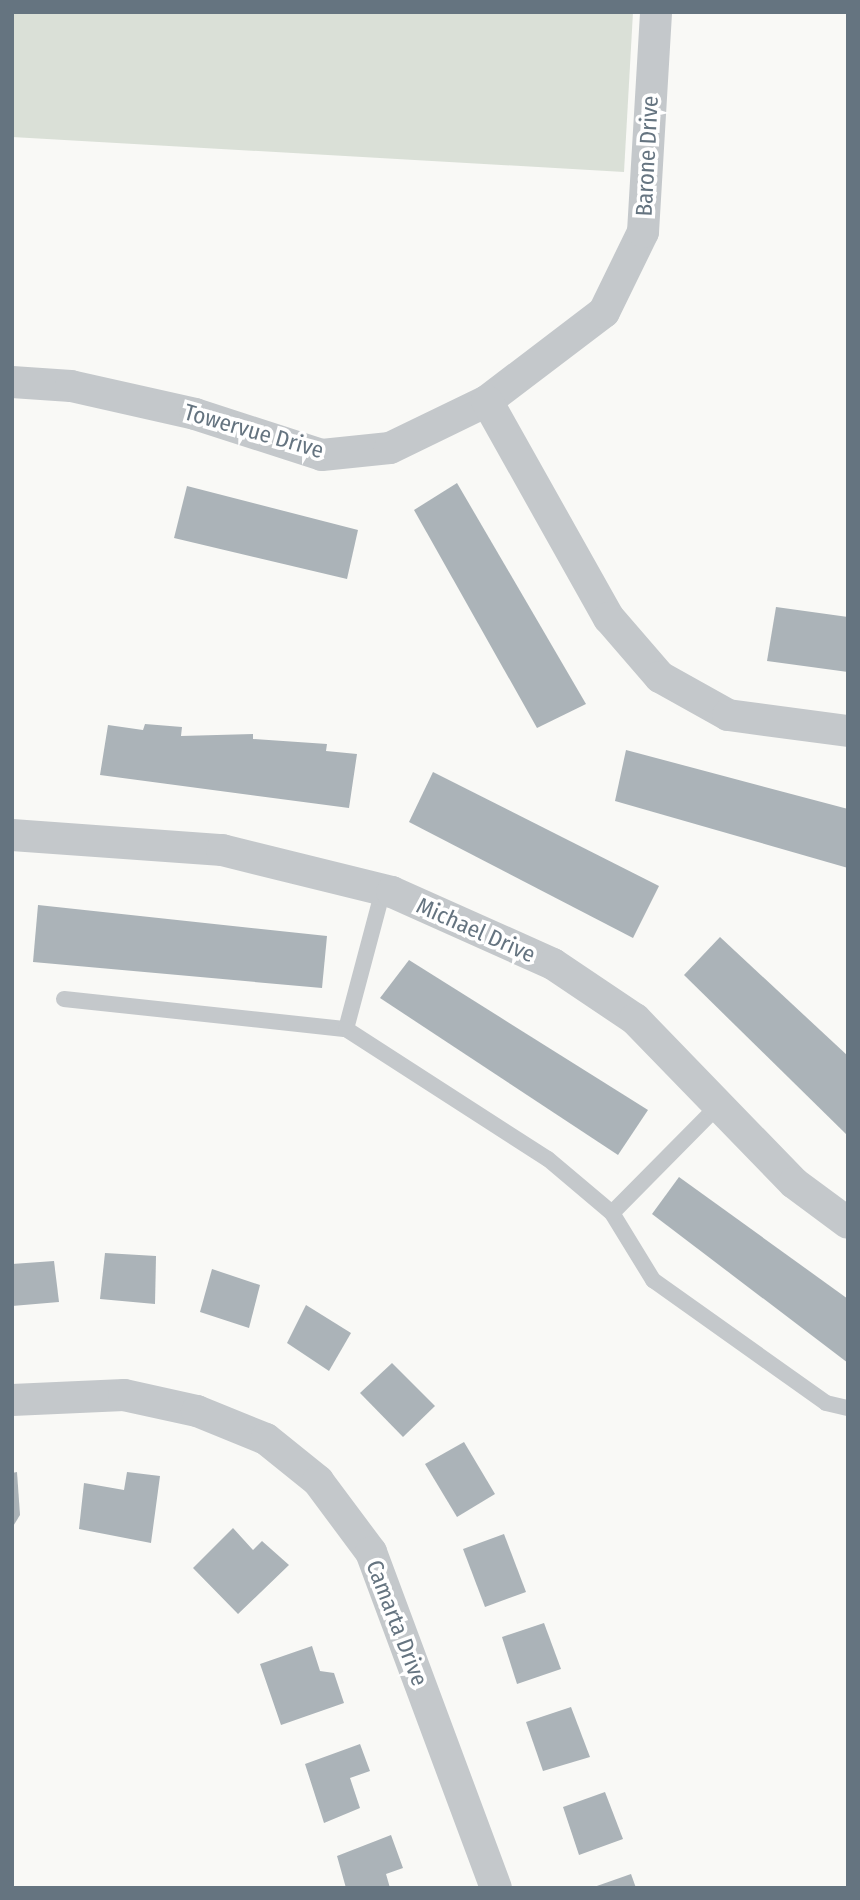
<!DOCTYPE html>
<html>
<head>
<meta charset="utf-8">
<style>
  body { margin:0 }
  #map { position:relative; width:860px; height:1900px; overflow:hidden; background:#f9f9f6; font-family:"Fira Sans Condensed",sans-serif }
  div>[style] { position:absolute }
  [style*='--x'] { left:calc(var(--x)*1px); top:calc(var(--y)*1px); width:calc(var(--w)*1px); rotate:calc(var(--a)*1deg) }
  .green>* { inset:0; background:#dae0d7 }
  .building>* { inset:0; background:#abb3b8 }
  .service>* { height:16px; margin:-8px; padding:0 8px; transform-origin:8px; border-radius:8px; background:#c4c8cb }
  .minor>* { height:32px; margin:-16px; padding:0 16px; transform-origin:16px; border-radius:16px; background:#c4c8cb }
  span { translate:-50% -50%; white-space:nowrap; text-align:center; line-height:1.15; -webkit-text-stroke:7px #fff; paint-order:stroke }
  .street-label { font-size:23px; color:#657480 }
  .frame { position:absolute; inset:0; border:14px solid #657480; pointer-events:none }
</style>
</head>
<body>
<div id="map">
  <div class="green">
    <i style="clip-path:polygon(12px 12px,633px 12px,624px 172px,12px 137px)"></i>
  </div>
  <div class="building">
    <i style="clip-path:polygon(457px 483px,586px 704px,537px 728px,414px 510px)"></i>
    <i style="clip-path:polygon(187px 486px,358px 530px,347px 579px,174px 538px)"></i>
    <i style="clip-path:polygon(776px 607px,848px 617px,848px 672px,767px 661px)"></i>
    <i style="clip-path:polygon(145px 724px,182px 727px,181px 736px,253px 734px,253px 739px,327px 744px,326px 751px,357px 754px,349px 808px,100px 775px,108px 725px,143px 730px)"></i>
    <i style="clip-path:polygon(626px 750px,848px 809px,848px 868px,615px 801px)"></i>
    <i style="clip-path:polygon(433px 772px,659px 886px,633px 938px,409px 822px)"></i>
    <i style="clip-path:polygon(38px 905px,327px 936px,322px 988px,33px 962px)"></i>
    <i style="clip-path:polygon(720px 937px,848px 1056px,848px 1136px,684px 975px)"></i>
    <i style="clip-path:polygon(409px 960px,648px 1110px,618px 1155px,380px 998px)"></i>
    <i style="clip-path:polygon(679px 1177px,848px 1299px,848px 1363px,652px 1214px)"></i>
    <i style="clip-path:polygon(105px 1253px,156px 1256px,155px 1304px,100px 1299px)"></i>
    <i style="clip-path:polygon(54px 1261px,59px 1302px,12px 1306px,12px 1264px)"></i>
    <i style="clip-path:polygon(212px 1269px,260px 1285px,249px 1328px,200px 1312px)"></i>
    <i style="clip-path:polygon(306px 1305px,351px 1333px,329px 1371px,287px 1343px)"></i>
    <i style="clip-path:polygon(392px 1363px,435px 1406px,403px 1437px,360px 1393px)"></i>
    <i style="clip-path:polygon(464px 1442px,495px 1494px,457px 1517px,425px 1464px)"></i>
    <i style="clip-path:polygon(17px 1472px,20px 1515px,12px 1528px,12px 1473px)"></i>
    <i style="clip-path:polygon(127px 1472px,160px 1476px,151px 1543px,79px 1529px,84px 1483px,124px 1490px)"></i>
    <i style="clip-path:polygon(233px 1528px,253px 1550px,262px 1541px,289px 1565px,238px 1614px,193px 1568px)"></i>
    <i style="clip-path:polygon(504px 1534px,526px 1592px,485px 1607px,463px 1549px)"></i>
    <i style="clip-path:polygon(544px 1623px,561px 1669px,517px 1684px,502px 1637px)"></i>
    <i style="clip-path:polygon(312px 1646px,320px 1671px,334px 1673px,344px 1703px,281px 1725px,260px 1664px)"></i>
    <i style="clip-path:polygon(571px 1707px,590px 1757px,543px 1771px,526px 1722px)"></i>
    <i style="clip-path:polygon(360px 1744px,370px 1771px,350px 1778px,360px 1808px,324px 1823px,305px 1764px)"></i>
    <i style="clip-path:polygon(605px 1792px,623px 1839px,579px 1855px,563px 1807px)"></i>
    <i style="clip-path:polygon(391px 1835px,403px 1868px,386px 1874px,390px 1888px,346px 1888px,337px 1856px)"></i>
    <i style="clip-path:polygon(631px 1874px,636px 1888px,594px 1888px,594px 1887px)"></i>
  </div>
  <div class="service">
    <i style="--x:64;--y:999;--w:284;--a:6.1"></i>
    <i style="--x:346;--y:1029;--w:144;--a:-75.1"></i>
    <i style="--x:346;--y:1029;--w:240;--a:32.8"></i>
    <i style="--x:548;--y:1159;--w:84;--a:40.2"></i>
    <i style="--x:612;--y:1213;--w:79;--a:58.5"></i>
    <i style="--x:653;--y:1280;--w:212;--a:35.4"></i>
    <i style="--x:826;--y:1403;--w:23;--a:13"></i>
    <i style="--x:612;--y:1213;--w:152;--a:-45.3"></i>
  </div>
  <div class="minor">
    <i style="--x:12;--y:382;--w:59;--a:3.9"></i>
    <i style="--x:71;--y:386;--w:127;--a:12.7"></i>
    <i style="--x:195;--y:414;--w:133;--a:17.9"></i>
    <i style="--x:322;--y:455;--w:68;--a:-5.9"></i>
    <i style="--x:390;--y:448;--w:108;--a:-25.9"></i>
    <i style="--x:487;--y:401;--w:147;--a:-37.3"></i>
    <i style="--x:604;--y:312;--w:89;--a:-64"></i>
    <i style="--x:643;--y:232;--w:220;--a:-86.6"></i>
    <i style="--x:487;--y:401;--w:249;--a:60.7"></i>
    <i style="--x:609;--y:618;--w:78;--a:49.2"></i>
    <i style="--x:660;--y:677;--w:78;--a:29.2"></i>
    <i style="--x:728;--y:715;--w:121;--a:7.6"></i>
    <i style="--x:12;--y:835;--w:211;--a:4.1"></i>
    <i style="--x:222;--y:850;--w:175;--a:13.9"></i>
    <i style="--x:392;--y:892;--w:176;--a:24.1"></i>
    <i style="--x:553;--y:964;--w:99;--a:33.9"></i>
    <i style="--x:635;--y:1019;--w:228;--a:45.9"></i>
    <i style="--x:794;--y:1183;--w:67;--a:36.5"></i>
    <i style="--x:12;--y:1400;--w:112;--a:-2.6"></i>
    <i style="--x:124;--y:1395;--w:75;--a:12.4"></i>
    <i style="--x:197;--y:1411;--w:74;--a:22.1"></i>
    <i style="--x:266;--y:1439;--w:67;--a:38.9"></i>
    <i style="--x:318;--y:1481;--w:89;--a:53.3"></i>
    <i style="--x:371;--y:1552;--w:358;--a:69.6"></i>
  </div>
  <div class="street-label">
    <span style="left:647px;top:156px;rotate:-87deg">Barone Drive</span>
    <span style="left:254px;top:431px;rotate:16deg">Towervue Drive</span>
    <span style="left:476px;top:930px;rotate:24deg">Michael Drive</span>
    <span style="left:397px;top:1623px;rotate:69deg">Camarta Drive</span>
  </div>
  <div class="frame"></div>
</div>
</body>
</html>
